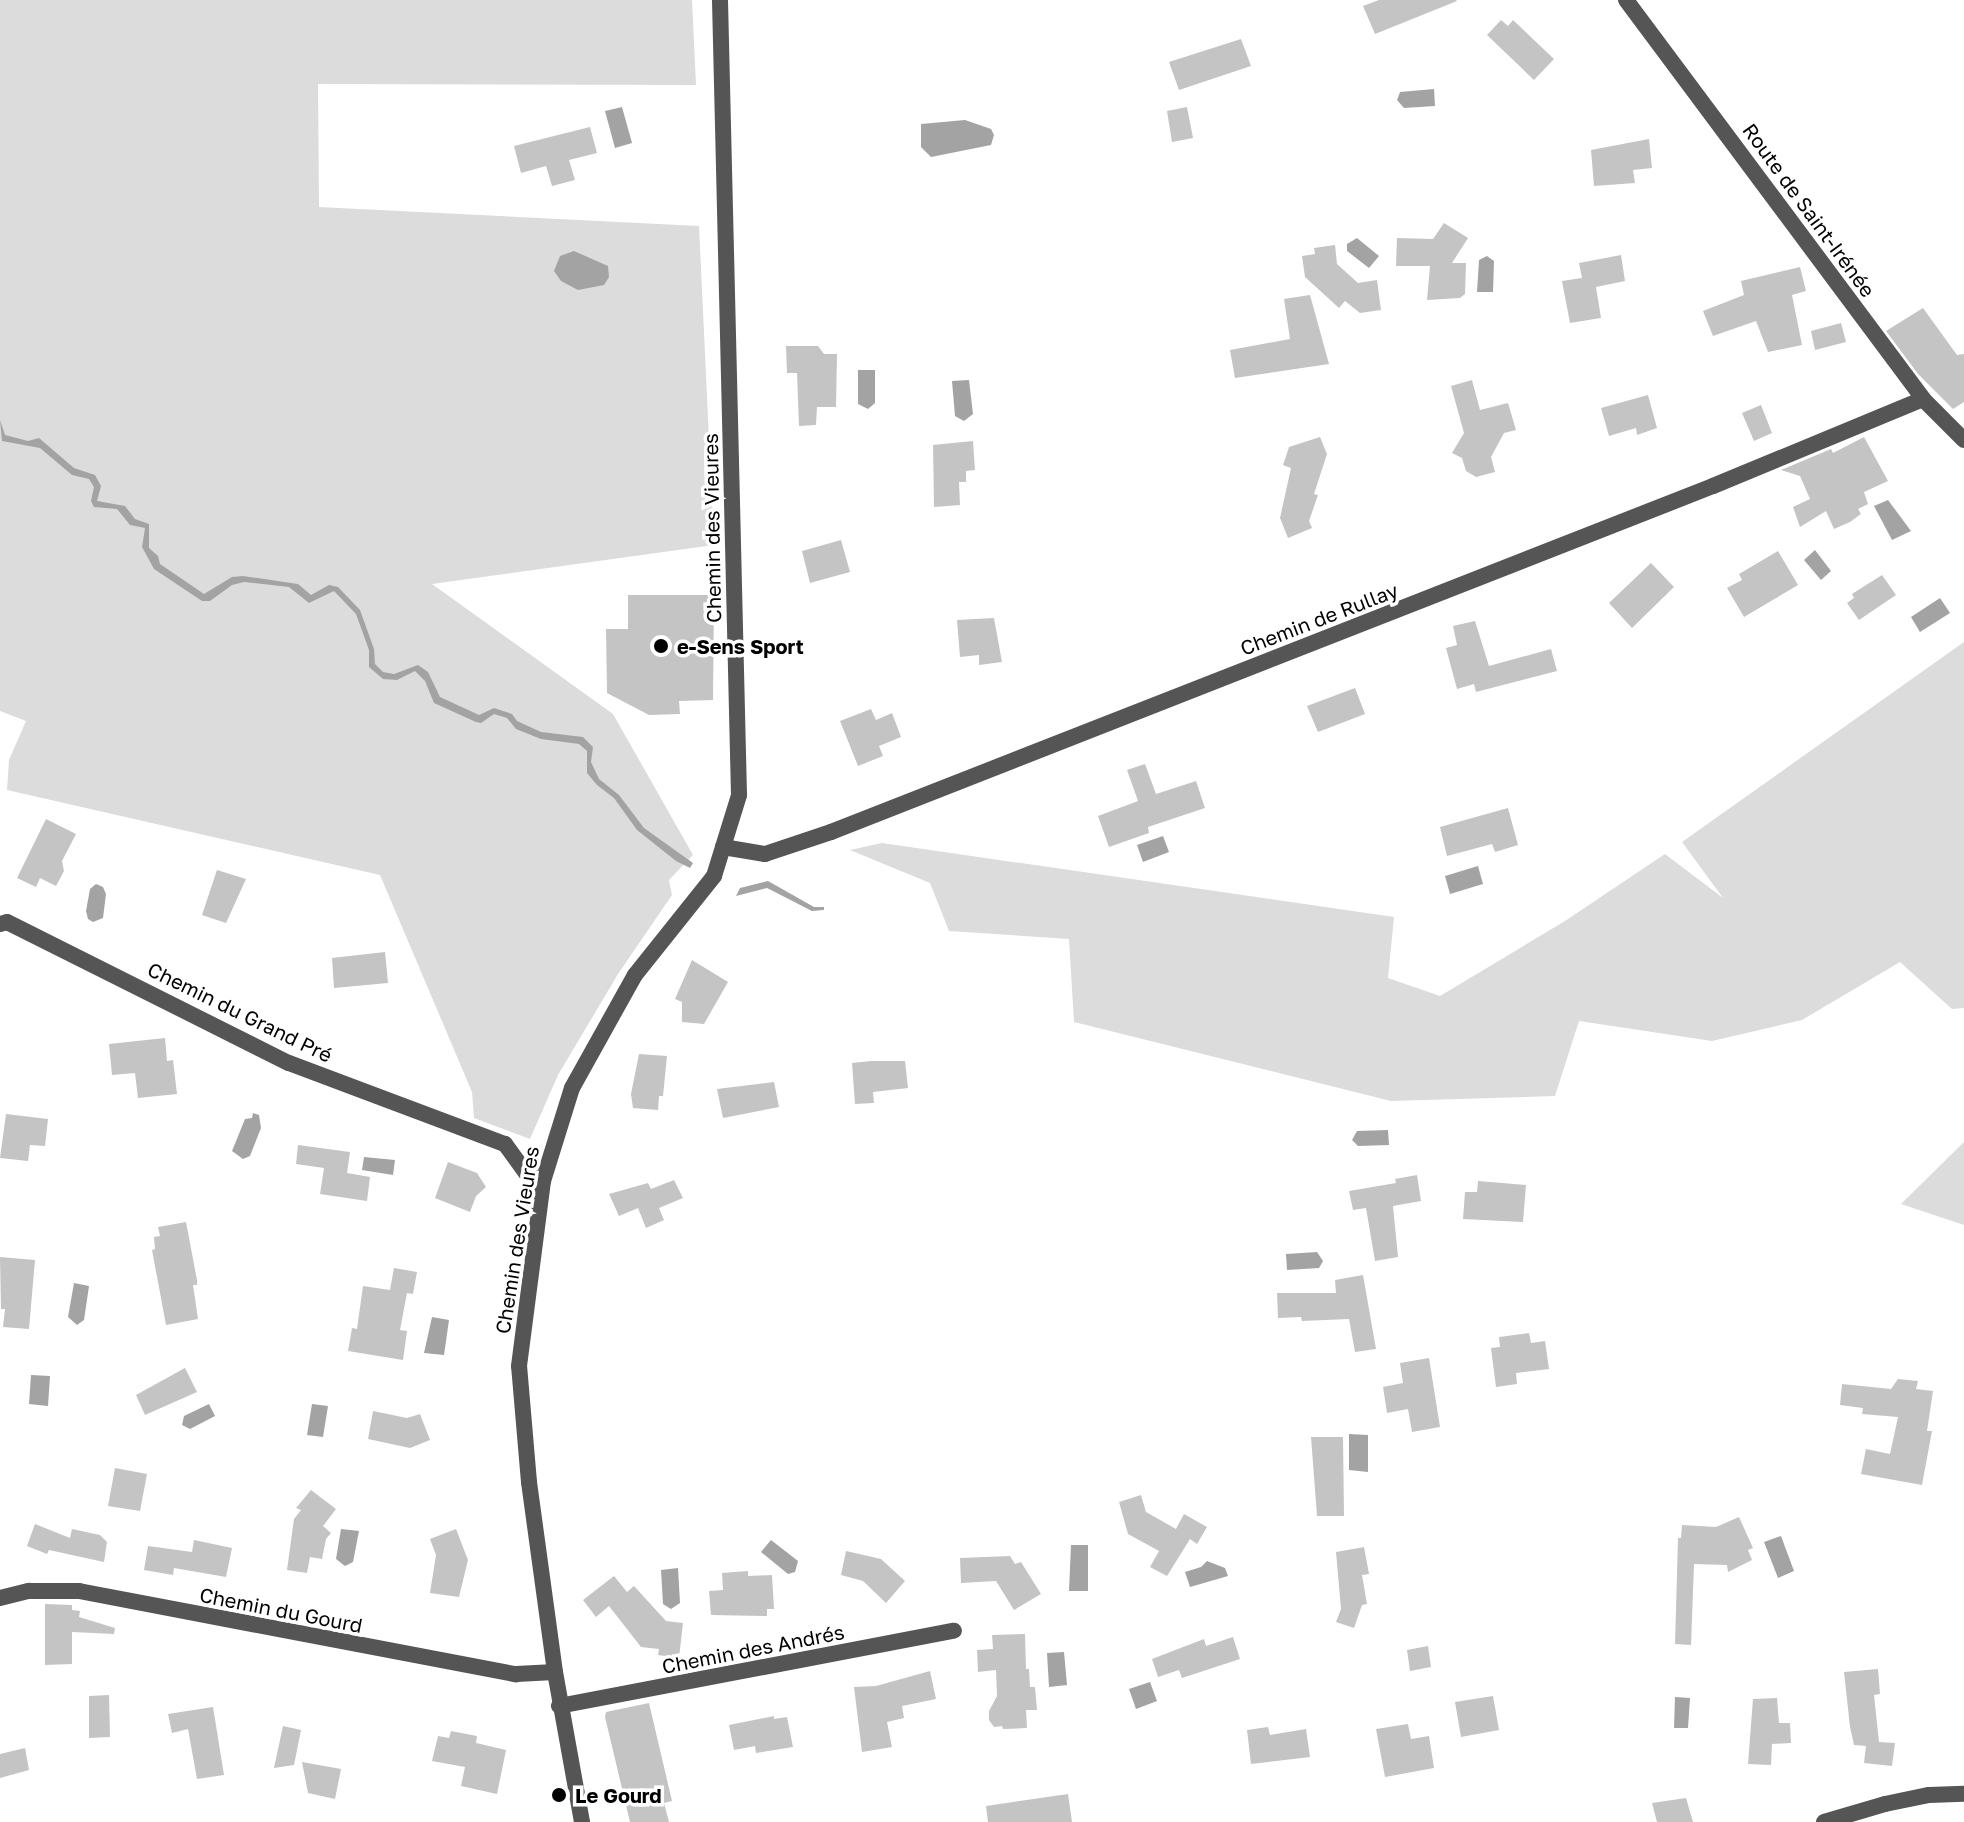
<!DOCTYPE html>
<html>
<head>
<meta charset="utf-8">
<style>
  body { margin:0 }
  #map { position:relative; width:1964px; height:1822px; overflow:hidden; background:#fff; font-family:"Golos Text",sans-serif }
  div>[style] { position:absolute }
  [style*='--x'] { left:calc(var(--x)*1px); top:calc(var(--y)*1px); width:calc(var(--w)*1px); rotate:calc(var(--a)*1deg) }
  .green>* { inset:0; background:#dcdcdc }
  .water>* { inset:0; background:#a3a3a3 }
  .building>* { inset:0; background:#c4c4c4 }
  .minor>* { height:16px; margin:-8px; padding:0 8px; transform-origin:8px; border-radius:8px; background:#555 }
  .tertiary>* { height:16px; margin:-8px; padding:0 8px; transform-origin:8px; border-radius:8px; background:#555 }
  .dots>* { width:22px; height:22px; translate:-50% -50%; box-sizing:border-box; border:4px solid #fff; border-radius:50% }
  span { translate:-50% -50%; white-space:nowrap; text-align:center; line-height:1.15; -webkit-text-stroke:7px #fff; paint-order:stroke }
  .street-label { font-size:20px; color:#000 }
  .poi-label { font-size:20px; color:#000; font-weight:700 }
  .left { translate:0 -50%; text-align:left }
</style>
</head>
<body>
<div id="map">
  <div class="green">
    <i style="clip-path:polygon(0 0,692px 0,696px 85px,318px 84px,319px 207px,699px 226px,714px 545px,432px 584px,613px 714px,693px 855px,669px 880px,672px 895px,618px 974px,558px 1075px,530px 1139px,474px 1118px,472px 1092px,380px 875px,7px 790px,9px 760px,26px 721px,0 711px)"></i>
    <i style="clip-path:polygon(1964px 642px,1964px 1008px,1952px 1009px,1900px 962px,1802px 1020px,1712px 1041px,1579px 1021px,1555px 1096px,1391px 1101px,1074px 1022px,1069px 939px,949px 931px,930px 883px,850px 850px,882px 843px,1394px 917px,1388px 978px,1440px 996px,1565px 921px,1665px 854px,1723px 898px,1682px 842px)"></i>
    <i style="clip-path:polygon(1964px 1142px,1964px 1225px,1901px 1204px)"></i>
  </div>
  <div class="water">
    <i style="clip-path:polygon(1434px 89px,1435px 106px,1404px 108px,1397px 100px,1400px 92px)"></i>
    <i style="clip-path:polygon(622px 107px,632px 143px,615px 148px,605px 111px)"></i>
    <i style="clip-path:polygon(965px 120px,991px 129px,994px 135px,991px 145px,931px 157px,921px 147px,921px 124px)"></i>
    <i style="clip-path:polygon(1357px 238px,1379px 256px,1369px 268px,1347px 251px,1347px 244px)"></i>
    <i style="clip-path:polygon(574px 251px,608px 266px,609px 277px,604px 285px,578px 290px,561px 281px,554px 271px,560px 256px)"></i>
    <i style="clip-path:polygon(1487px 256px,1494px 261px,1493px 292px,1477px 292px,1479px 260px)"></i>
    <i style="clip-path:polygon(858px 370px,875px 370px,875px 403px,868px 409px,858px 404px)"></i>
    <i style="clip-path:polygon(969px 380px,973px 414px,964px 421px,955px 416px,952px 381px)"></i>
    <i style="clip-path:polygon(0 420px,5px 435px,28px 441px,39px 438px,74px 468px,95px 475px,101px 486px,97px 501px,125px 506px,135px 519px,149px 524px,149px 548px,158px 556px,160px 564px,204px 594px,232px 577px,243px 576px,298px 584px,311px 595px,329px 585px,338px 587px,360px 610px,374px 649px,375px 664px,383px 672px,394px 674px,418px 665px,428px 672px,440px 697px,479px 715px,494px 708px,512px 714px,517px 721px,541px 732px,583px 737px,593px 747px,591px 762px,599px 779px,619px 795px,644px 828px,693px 863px,690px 868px,676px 861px,637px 830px,614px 798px,597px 785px,587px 773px,587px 751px,579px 744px,541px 739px,516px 729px,507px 718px,494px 714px,481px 723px,476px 722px,434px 703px,425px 681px,415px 671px,397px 680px,383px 679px,369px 667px,369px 650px,356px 614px,334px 591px,309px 603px,289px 587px,244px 582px,232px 585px,210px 601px,202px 601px,154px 569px,142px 547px,145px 528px,130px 525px,117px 509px,94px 507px,91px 501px,94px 487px,89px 479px,72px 475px,40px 448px,2px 441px)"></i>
    <i style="clip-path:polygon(1888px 500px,1911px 531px,1892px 540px,1874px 506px)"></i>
    <i style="clip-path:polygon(1815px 550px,1831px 571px,1821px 580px,1804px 560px)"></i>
    <i style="clip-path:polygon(1940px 598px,1950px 613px,1920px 632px,1911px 617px)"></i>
    <i style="clip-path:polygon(1163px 836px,1169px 852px,1143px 862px,1137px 845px)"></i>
    <i style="clip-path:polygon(1478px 866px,1483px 884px,1450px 894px,1445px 876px)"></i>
    <i style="clip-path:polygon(768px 881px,814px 907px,824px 907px,824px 910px,812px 911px,767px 888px,736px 896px,740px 888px)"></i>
    <i style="clip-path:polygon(96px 884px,103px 887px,106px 894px,103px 918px,93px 922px,88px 919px,86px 911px,90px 889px)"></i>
    <i style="clip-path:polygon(253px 1113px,259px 1115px,261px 1128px,250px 1156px,243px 1159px,232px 1151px,245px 1119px,252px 1118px)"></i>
    <i style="clip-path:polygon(1388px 1130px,1389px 1145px,1358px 1146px,1352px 1140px,1357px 1131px)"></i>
    <i style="clip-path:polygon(364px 1157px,395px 1160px,393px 1175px,362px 1170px)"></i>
    <i style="clip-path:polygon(1317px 1252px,1323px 1261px,1319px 1268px,1287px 1270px,1286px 1254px)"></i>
    <i style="clip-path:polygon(74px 1283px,89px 1286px,84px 1320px,77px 1325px,68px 1317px)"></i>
    <i style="clip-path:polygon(432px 1317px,449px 1320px,444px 1355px,424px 1353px)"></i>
    <i style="clip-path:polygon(31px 1375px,50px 1376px,48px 1406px,29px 1404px)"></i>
    <i style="clip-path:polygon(209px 1404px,215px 1416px,190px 1429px,182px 1425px,184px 1416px)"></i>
    <i style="clip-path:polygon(312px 1404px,328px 1406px,323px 1437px,307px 1435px)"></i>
    <i style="clip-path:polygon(1349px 1434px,1368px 1435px,1368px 1472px,1349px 1470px)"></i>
    <i style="clip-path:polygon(341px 1529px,359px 1531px,353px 1562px,345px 1566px,336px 1559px)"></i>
    <i style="clip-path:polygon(1781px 1536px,1794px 1571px,1778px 1578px,1764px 1542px)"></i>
    <i style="clip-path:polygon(771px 1540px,798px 1561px,795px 1572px,788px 1574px,761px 1552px)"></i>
    <i style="clip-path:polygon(1071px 1545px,1088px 1545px,1088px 1591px,1069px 1591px)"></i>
    <i style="clip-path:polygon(1207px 1561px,1225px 1568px,1228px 1576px,1190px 1587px,1185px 1572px,1201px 1567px)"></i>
    <i style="clip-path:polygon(678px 1568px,680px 1603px,671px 1609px,663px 1604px,661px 1570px)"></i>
    <i style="clip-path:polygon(1064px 1652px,1067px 1685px,1049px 1687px,1047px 1653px)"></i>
    <i style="clip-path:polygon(1150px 1682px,1157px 1701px,1136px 1709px,1129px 1689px)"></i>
    <i style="clip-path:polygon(1675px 1697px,1690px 1698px,1688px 1728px,1674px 1728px)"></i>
  </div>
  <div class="building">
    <i style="clip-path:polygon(1379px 0,1456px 0,1457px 1px,1375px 34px,1363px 6px)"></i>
    <i style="clip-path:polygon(1501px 20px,1508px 26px,1513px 20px,1554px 59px,1534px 80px,1487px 35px)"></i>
    <i style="clip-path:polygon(1241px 39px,1251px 66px,1179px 90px,1169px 62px)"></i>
    <i style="clip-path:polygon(1187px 107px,1193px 138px,1172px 142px,1167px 111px)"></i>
    <i style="clip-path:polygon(590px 127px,597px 153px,569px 160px,575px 180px,552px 186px,546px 166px,521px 173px,514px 146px)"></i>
    <i style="clip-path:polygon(1649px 139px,1652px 168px,1633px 170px,1635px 183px,1594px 186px,1591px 150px)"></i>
    <i style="clip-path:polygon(1444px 223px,1468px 238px,1452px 263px,1466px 263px,1465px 294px,1460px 298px,1427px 300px,1430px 266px,1396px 266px,1397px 238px,1433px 239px)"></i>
    <i style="clip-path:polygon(1335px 245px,1337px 264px,1358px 283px,1377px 280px,1381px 310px,1360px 313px,1345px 301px,1339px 308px,1305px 277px,1302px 256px,1315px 254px,1314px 248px)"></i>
    <i style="clip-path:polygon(1621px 255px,1625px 281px,1596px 287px,1601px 318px,1570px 323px,1562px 281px,1582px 278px,1579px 263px)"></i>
    <i style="clip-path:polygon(1800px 267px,1806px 291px,1792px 295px,1802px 345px,1768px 352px,1756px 321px,1713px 336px,1703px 311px,1744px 295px,1741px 281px)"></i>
    <i style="clip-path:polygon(1310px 295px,1329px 364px,1235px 378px,1230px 350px,1290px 339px,1284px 299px)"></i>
    <i style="clip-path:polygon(1923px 308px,1957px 355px,1964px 354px,1964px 402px,1953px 409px,1918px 374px,1886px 331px)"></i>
    <i style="clip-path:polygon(1841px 323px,1846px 342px,1815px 350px,1811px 331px)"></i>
    <i style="clip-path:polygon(786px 346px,818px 346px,824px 354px,837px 354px,836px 407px,817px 407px,816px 425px,799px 426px,797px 373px,787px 373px)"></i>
    <i style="clip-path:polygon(1472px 380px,1480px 410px,1508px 403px,1516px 430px,1504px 433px,1491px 457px,1495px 472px,1476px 477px,1466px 471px,1462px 458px,1452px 453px,1464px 433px,1451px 386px)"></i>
    <i style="clip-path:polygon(1648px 395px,1657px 428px,1637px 435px,1636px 428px,1609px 436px,1601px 408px)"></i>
    <i style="clip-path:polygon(1761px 405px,1772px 433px,1754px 441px,1742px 413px)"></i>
    <i style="clip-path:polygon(1320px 437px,1327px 454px,1314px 494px,1318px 495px,1309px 521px,1312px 528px,1288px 538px,1280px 518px,1291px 468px,1283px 465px,1289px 447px)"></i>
    <i style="clip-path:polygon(1864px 437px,1888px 481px,1864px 492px,1868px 504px,1858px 509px,1861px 514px,1850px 522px,1834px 529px,1826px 511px,1800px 527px,1793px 507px,1810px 499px,1800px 476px,1781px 470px,1831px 449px,1833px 453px)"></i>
    <i style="clip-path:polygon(973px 441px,975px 470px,966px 471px,966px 482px,959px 482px,960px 505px,934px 507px,933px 445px)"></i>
    <i style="clip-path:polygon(841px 540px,850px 572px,810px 583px,802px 551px)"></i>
    <i style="clip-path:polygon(1778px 551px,1798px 585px,1744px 617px,1727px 588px,1742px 580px,1739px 574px)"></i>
    <i style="clip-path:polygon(1651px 563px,1674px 587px,1632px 628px,1609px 603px)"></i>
    <i style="clip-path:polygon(1882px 575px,1896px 595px,1859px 620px,1847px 603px,1854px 598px,1852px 594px)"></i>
    <i style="clip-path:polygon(628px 595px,714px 595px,713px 700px,679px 701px,680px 714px,649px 715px,607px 693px,606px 629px,628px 629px)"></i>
    <i style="clip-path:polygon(994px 618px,1002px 662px,979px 665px,979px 655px,960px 657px,957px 620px)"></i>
    <i style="clip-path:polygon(1475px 621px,1489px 666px,1551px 649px,1557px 671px,1476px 692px,1474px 684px,1457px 689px,1446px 648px,1457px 645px,1453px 626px)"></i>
    <i style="clip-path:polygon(1355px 688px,1365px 714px,1318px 732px,1307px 706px)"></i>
    <i style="clip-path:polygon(871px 709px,876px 720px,892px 713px,901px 737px,879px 746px,883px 756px,858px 766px,840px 721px)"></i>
    <i style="clip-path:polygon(1145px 764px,1156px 794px,1196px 781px,1205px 808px,1148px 827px,1149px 833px,1109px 847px,1098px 816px,1138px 801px,1127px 770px)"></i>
    <i style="clip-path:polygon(1508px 808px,1518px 845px,1495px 852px,1492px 844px,1447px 856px,1440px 827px)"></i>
    <i style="clip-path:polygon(46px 819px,76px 834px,62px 861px,64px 871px,56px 886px,40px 878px,36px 887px,17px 878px)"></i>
    <i style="clip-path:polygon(217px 870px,246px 879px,226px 923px,202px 915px)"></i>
    <i style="clip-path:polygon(385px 952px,388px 983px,334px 988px,332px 958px)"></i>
    <i style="clip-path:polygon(692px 960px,728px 982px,704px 1024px,682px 1022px,682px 1002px,675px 999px)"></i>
    <i style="clip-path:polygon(165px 1038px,167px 1061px,173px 1060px,177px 1094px,138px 1098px,135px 1073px,112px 1075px,109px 1044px)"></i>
    <i style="clip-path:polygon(639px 1054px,667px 1056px,663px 1096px,659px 1096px,658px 1110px,633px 1108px,631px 1094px)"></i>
    <i style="clip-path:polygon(871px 1061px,905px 1061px,908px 1088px,873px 1092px,874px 1103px,855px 1104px,852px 1063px)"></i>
    <i style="clip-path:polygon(774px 1082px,779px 1107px,723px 1118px,717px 1089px)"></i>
    <i style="clip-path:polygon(6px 1114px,48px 1119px,45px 1146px,30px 1145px,28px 1161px,0 1158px)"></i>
    <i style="clip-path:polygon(298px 1145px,350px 1152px,347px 1173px,370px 1177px,367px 1201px,320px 1194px,324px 1168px,296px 1164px)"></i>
    <i style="clip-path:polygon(448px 1162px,477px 1173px,486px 1187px,476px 1196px,470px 1212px,435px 1198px)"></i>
    <i style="clip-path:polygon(1417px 1175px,1421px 1201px,1393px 1206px,1398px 1257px,1375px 1261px,1366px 1208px,1353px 1210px,1349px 1191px,1396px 1183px,1395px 1179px)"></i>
    <i style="clip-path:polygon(674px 1180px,683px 1198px,659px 1208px,664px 1220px,646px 1228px,638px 1208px,619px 1216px,609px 1194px,648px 1183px,651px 1189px)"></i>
    <i style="clip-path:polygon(1478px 1181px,1526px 1185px,1523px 1222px,1463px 1219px,1465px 1192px,1477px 1192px)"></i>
    <i style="clip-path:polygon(186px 1222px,197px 1280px,197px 1285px,193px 1285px,198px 1319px,166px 1325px,152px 1250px,155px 1249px,154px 1237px,160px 1236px,158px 1227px)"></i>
    <i style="clip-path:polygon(0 1257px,35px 1260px,29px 1329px,3px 1327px,5px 1309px,1px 1309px)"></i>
    <i style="clip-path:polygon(394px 1268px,417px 1272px,413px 1294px,407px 1293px,400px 1330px,407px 1331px,403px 1360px,348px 1351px,352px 1328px,357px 1329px,363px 1286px,390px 1290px)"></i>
    <i style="clip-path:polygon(1363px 1275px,1376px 1349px,1355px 1352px,1349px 1319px,1302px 1321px,1301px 1317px,1278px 1318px,1277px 1293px,1336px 1293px,1335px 1280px)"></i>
    <i style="clip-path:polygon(1529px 1333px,1531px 1343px,1545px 1341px,1549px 1369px,1516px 1373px,1517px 1384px,1496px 1387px,1491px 1348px,1500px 1347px,1499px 1337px)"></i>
    <i style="clip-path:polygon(1429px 1358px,1440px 1427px,1412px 1432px,1408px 1409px,1387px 1413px,1383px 1387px,1403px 1383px,1400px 1363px)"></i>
    <i style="clip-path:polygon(185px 1368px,197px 1392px,145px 1415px,136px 1395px)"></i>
    <i style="clip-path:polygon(1898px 1379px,1918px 1381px,1916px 1389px,1933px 1391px,1927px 1431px,1932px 1431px,1922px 1485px,1861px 1474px,1866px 1449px,1890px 1454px,1898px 1417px,1862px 1414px,1863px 1408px,1840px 1405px,1842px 1384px,1891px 1389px)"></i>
    <i style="clip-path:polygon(373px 1411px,407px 1418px,420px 1414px,430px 1440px,410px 1448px,368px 1439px)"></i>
    <i style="clip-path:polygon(1311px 1437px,1343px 1437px,1344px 1516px,1317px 1516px)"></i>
    <i style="clip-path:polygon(115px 1468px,147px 1474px,140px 1511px,108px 1506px)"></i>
    <i style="clip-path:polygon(311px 1490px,336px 1509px,323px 1526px,331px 1533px,326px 1539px,322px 1559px,310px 1557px,307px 1573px,287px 1570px,294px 1519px,301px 1510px,296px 1508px)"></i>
    <i style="clip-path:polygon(1141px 1495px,1146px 1512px,1176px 1529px,1184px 1514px,1207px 1527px,1197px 1544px,1190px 1539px,1167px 1576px,1150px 1567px,1159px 1551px,1128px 1534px,1119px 1502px)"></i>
    <i style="clip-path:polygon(1739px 1517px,1753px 1548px,1748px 1550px,1752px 1560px,1728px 1572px,1727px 1565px,1694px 1564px,1691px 1645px,1675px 1644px,1678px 1538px,1681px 1538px,1682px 1525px,1716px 1527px)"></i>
    <i style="clip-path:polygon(35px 1524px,70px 1538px,72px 1529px,100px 1535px,107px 1542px,104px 1562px,49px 1550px,47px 1554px,27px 1546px)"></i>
    <i style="clip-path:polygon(456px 1529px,468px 1560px,459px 1597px,430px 1593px,436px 1555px,430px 1539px)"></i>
    <i style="clip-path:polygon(194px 1540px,232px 1548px,226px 1577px,174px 1568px,173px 1575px,144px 1570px,148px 1546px,192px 1552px)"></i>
    <i style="clip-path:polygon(1364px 1547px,1369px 1574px,1362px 1575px,1367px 1604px,1362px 1605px,1354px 1628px,1336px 1622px,1341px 1609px,1336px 1552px)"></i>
    <i style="clip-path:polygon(846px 1551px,881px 1559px,905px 1581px,886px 1603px,863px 1581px,841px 1575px)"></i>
    <i style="clip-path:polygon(1010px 1556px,1015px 1564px,1021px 1562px,1041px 1594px,1014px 1610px,996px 1581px,961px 1583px,960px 1558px)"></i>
    <i style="clip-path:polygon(748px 1571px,748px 1576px,772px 1575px,774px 1609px,767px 1609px,767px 1616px,711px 1615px,709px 1591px,723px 1590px,722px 1573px)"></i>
    <i style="clip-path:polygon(614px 1576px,627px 1592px,634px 1586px,666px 1621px,683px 1623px,679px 1658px,658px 1655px,659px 1649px,641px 1647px,609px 1606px,596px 1617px,583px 1600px)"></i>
    <i style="clip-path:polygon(45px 1604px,72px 1605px,72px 1610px,80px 1611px,79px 1617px,115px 1628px,114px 1634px,72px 1632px,72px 1664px,45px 1665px)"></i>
    <i style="clip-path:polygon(1025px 1634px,1026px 1669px,1029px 1669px,1030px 1687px,1035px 1687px,1037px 1710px,1026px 1710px,1027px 1728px,1003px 1729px,1002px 1726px,994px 1727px,989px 1720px,989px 1711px,997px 1696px,996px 1670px,978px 1672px,977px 1650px,993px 1649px,992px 1635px)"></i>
    <i style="clip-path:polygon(1233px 1637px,1240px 1659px,1182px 1678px,1179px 1670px,1158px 1677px,1152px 1659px,1204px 1639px,1206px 1646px)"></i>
    <i style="clip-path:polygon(1428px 1646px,1431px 1667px,1410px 1671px,1407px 1650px)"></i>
    <i style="clip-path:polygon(1878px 1669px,1880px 1694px,1874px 1695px,1879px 1742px,1895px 1743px,1892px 1766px,1864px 1763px,1866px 1746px,1854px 1745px,1850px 1727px,1844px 1672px)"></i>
    <i style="clip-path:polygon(930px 1671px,936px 1699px,902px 1706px,904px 1718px,887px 1722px,892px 1747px,862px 1752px,854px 1687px,876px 1686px)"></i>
    <i style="clip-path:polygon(109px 1695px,110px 1737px,89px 1738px,89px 1696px)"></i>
    <i style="clip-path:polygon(1493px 1696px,1499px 1730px,1461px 1737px,1455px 1702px)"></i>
    <i style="clip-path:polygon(1777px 1698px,1779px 1723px,1790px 1723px,1791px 1743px,1772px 1744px,1771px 1765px,1748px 1764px,1753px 1699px)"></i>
    <i style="clip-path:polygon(649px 1703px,672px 1801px,664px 1803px,669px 1822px,630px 1822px,605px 1717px,606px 1712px)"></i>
    <i style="clip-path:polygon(213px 1707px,224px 1775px,197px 1779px,188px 1729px,172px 1733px,168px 1714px)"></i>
    <i style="clip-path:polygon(774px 1716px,774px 1719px,787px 1717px,793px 1747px,756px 1753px,755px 1746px,734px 1750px,729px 1725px)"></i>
    <i style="clip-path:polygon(1408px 1724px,1411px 1739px,1429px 1736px,1434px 1768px,1385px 1777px,1376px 1729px)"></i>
    <i style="clip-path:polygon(283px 1726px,301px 1730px,294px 1765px,274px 1768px)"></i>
    <i style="clip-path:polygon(1268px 1727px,1270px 1735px,1306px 1729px,1310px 1757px,1251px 1764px,1247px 1730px)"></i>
    <i style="clip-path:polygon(451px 1731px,477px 1736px,476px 1743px,506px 1750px,497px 1794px,461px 1786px,465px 1767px,432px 1761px,438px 1736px,449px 1738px)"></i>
    <i style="clip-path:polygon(25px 1748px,29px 1770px,0 1778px,0 1754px)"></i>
    <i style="clip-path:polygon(302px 1762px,341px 1769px,335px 1799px,308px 1793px)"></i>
    <i style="clip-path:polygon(1068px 1794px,1072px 1822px,988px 1822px,986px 1806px)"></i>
    <i style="clip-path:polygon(1686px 1798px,1693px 1822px,1657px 1822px,1652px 1803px)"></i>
  </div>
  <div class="minor">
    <i style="--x:723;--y:847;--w:43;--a:9.5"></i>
    <i style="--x:765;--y:854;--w:70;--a:-18.4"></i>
    <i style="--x:831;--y:832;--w:947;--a:-21.42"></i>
    <i style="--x:1713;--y:486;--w:227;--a:-22.5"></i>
    <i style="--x:0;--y:924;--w:7;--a:-16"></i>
    <i style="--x:7;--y:922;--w:315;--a:26.6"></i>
    <i style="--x:289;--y:1063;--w:231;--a:20.6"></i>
    <i style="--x:505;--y:1144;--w:37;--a:54"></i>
    <i style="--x:527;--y:1174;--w:17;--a:24"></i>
    <i style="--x:0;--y:1598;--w:30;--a:-14"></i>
    <i style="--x:29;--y:1591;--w:50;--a:0"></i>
    <i style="--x:79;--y:1591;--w:445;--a:10.8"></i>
    <i style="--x:516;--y:1674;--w:39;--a:-3"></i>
    <i style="--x:559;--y:1706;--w:402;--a:-10.8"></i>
    <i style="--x:582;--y:1822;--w:152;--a:-100.2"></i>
    <i style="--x:555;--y:1672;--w:192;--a:-97.8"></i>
    <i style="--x:529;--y:1482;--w:116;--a:-94.9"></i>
    <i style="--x:519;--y:1366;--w:187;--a:-82.6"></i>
    <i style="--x:543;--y:1181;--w:97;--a:-72.7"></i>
    <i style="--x:572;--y:1088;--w:129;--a:-60.9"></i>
    <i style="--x:635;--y:975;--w:127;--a:-51.4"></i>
    <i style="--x:714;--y:876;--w:85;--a:-72.8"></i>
    <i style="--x:739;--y:795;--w:795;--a:-91.37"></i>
    <i style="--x:1824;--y:1822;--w:64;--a:-16.4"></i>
    <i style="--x:1885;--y:1804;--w:45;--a:-11.6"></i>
    <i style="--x:1929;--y:1795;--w:35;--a:-2"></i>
  </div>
  <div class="tertiary">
    <i style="--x:1626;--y:0;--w:497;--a:53.3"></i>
    <i style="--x:1923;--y:399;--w:58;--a:45"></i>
  </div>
  <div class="dots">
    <i style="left:661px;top:646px;background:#000"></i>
    <i style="left:559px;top:1795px;background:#000"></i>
  </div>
  <div class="street-label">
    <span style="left:1809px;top:210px;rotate:54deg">Route de Saint-Irénée</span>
    <span style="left:712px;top:528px;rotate:-91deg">Chemin des Vieures</span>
    <span style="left:1319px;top:619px;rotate:-21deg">Chemin de Rullay</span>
    <span style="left:240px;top:1012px;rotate:26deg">Chemin du Grand Pré</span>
    <span style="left:517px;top:1240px;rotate:-81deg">Chemin des Vieures</span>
    <span style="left:281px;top:1610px;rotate:11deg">Chemin du Gourd</span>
    <span style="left:753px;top:1649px;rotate:-11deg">Chemin des Andrés</span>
  </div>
  <div class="poi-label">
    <span class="left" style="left:677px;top:646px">e-Sens Sport</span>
    <span class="left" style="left:575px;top:1795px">Le Gourd</span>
  </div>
</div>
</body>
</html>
